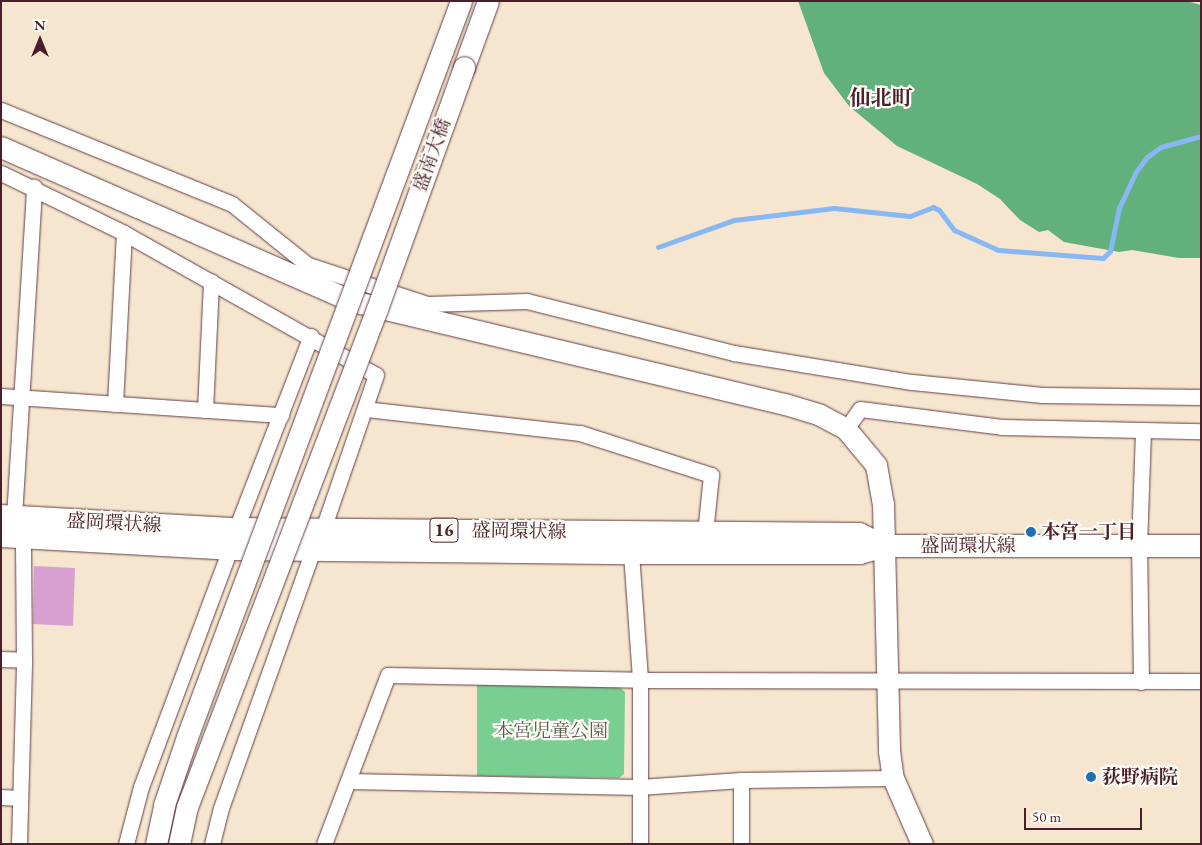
<!DOCTYPE html>
<html>
<head>
<meta charset="utf-8">
<style>
  body { margin:0 }
  #map { position:relative; width:1202px; height:845px; overflow:hidden; background:#f6e6cf; font-family:"EB Garamond","Noto Serif JP",serif }
  div>[style] { position:absolute }
  [style*='--x'] { left:calc(var(--x)*1px); top:calc(var(--y)*1px); width:calc(var(--w)*1px); rotate:calc(var(--a)*1deg) }
  .green>* { inset:0; background:#79ce92 }
  .forest>* { inset:0; background:#62b17c }
  .stream>* { height:5px; margin:-2.5px; padding:0 2.5px; transform-origin:2.5px; border-radius:2.5px; background:#87b8f3 }
  .building>* { inset:0; background:#d7a0d1 }
  .roads { filter:drop-shadow(0 0 1px #643d44) drop-shadow(0 0 1px #643d44) }
  .street>* { height:15px; margin:-7.5px; padding:0 7.5px; transform-origin:7.5px; border-radius:7.5px; background:#fff }
  .secondary>* { height:21px; margin:-10.5px; padding:0 10.5px; transform-origin:10.5px; border-radius:10.5px; background:#fff }
  .primary>* { height:22px; margin:-11px; padding:0 11px; transform-origin:11px; border-radius:11px; background:#fff }
  .bridges { filter:drop-shadow(0 0 1px #643d44) drop-shadow(0 0 1px #643d44) }
  .secondary-bridge>* { height:21px; margin:-10.5px; padding:0 10.5px; transform-origin:10.5px; border-radius:10.5px; background:#fff }
  .dots>* { width:14px; height:14px; translate:-50% -50%; box-sizing:border-box; border:2px solid #fdfcf7; border-radius:50% }
  span { translate:-50% -50%; white-space:nowrap; text-align:center; line-height:1.15; -webkit-text-stroke:4.5px #fdfcf7; paint-order:stroke }
  .shield-label span { padding:1px 4px; background:#fdfcf7; border:1px solid; border-radius:4px; -webkit-text-stroke-width:0 }
  .shield-label { font-size:18px; color:#4a1f2b; font-weight:700 }
  .street-label { font-size:19px; color:#4a1f2b }
  .poi-label { font-size:19px; color:#4a1f2b; font-weight:700 }
  .left { translate:0 -50%; text-align:left }
  .park-label { font-size:19px; color:#5a5c4f }
  .quarter-label { font-size:21px; color:#4a1f2b; font-weight:700 }
  .frame { position:absolute; inset:0; border:2px solid #4a1f2b; pointer-events:none }
  .north { position:absolute; left:15px; top:15px; width:50px; height:50px; -webkit-text-stroke:4px #fdfcf7; paint-order:stroke; rotate:0deg; font-size:14px; font-weight:700; line-height:20px; text-align:center; color:#4a1f2b }
  .north::after { content:''; display:block; margin:auto; width:18px; height:22px; background:#4a1f2b; clip-path:polygon(50% 0,100% 100%,50% 72%,0 100%) }
  .scale { position:absolute; left:1024px; top:808px; width:118px; height:22px; box-sizing:border-box; border:2px solid #4a1f2b; border-top:0; padding-left:6px; font-size:15px; line-height:18px; white-space:nowrap; color:#4a1f2b; -webkit-text-stroke:4px #fdfcf7; paint-order:stroke }
</style>
</head>
<body>
<div id="map">
  <div class="green">
    <i style="clip-path:polygon(477px 685px,618px 686px,625px 692px,624px 774px,619px 778px,477px 776px)"></i>
  </div>
  <div class="forest">
    <i style="clip-path:polygon(798px 1px,1187px 1px,1201px 5px,1201px 258px,1179px 258px,1132px 250px,1119px 252px,1064px 242px,1048px 230px,1039px 232px,1020px 220px,1000px 199px,977px 184px,897px 146px,849px 106px,824px 73px)"></i>
  </div>
  <div class="stream">
    <i style="--x:658;--y:247;--w:81;--a:-19.6"></i>
    <i style="--x:734;--y:220;--w:101;--a:-6.8"></i>
    <i style="--x:834;--y:208;--w:76;--a:6"></i>
    <i style="--x:910;--y:216;--w:25;--a:-21"></i>
    <i style="--x:933;--y:207;--w:7;--a:27"></i>
    <i style="--x:939;--y:210;--w:25;--a:53"></i>
    <i style="--x:954;--y:230;--w:48;--a:24.4"></i>
    <i style="--x:998;--y:250;--w:105;--a:4.4"></i>
    <i style="--x:1103;--y:258;--w:10;--a:-45"></i>
    <i style="--x:1110;--y:251;--w:44;--a:-78.2"></i>
    <i style="--x:1119;--y:208;--w:38;--a:-65"></i>
    <i style="--x:1135;--y:173;--w:20;--a:-53"></i>
    <i style="--x:1147;--y:157;--w:17;--a:-36"></i>
    <i style="--x:1161;--y:147;--w:41;--a:-15.4"></i>
  </div>
  <div class="building">
    <i style="clip-path:polygon(34px 566px,75px 568px,73px 626px,33px 624px)"></i>
  </div>
  <div class="roads">
    <div class="street">
      <i style="--x:1;--y:110;--w:249;--a:22.1"></i>
      <i style="--x:232;--y:204;--w:97;--a:38.8"></i>
      <i style="--x:308;--y:265;--w:125;--a:18.1"></i>
      <i style="--x:427;--y:304;--w:100;--a:-1.7"></i>
      <i style="--x:527;--y:301;--w:213;--a:14.1"></i>
      <i style="--x:734;--y:353;--w:180;--a:9.3"></i>
      <i style="--x:912;--y:382;--w:131;--a:5.7"></i>
      <i style="--x:1042;--y:395;--w:159;--a:0.7"></i>
      <i style="--x:1;--y:173;--w:137;--a:26"></i>
      <i style="--x:124;--y:233;--w:289;--a:29.4"></i>
      <i style="--x:376;--y:375;--w:163;--a:109"></i>
      <i style="--x:1;--y:396;--w:281;--a:3.9"></i>
      <i style="--x:115;--y:404;--w:171;--a:-87"></i>
      <i style="--x:365;--y:409;--w:216;--a:6.4"></i>
      <i style="--x:580;--y:433;--w:138;--a:17.8"></i>
      <i style="--x:711;--y:475;--w:58;--a:95.9"></i>
      <i style="--x:205;--y:410;--w:129;--a:-87.3"></i>
      <i style="--x:846;--y:429;--w:24;--a:-55"></i>
      <i style="--x:860;--y:409;--w:143;--a:7.2"></i>
      <i style="--x:1002;--y:427;--w:199;--a:1.2"></i>
      <i style="--x:14;--y:517;--w:331;--a:-86.5"></i>
      <i style="--x:236;--y:529;--w:207;--a:-68.8"></i>
      <i style="--x:631;--y:553;--w:127;--a:85.9"></i>
      <i style="--x:640;--y:680;--w:164;--a:90"></i>
      <i style="--x:1;--y:659;--w:23;--a:2"></i>
      <i style="--x:24;--y:660;--w:123;--a:-90.5"></i>
      <i style="--x:1141;--y:682;--w:136;--a:-90.8"></i>
      <i style="--x:1139;--y:546;--w:114;--a:-88"></i>
      <i style="--x:741;--y:780;--w:64;--a:90"></i>
      <i style="--x:348;--y:781;--w:291;--a:1.2"></i>
      <i style="--x:639;--y:787;--w:102;--a:-3.9"></i>
      <i style="--x:741;--y:780;--w:152;--a:-0.8"></i>
      <i style="--x:1;--y:797;--w:19;--a:3"></i>
      <i style="--x:19;--y:844;--w:184;--a:-88.4"></i>
      <i style="--x:126;--y:844;--w:59;--a:-75.3"></i>
      <i style="--x:141;--y:787;--w:254;--a:-69.5"></i>
      <i style="--x:212;--y:844;--w:37;--a:-76"></i>
      <i style="--x:221;--y:808;--w:275;--a:-70.4"></i>
      <i style="--x:324;--y:844;--w:181;--a:-69.3"></i>
      <i style="--x:388;--y:675;--w:252;--a:1.1"></i>
      <i style="--x:640;--y:680;--w:561;--a:0.1"></i>
    </div>
    <div class="secondary">
      <i style="--x:464;--y:67;--w:70;--a:-70"></i>
      <i style="--x:1;--y:147;--w:383;--a:23.7"></i>
      <i style="--x:352;--y:301;--w:445;--a:13.4"></i>
      <i style="--x:785;--y:404;--w:37;--a:17"></i>
      <i style="--x:820;--y:415;--w:30;--a:28"></i>
      <i style="--x:846;--y:429;--w:47;--a:50.2"></i>
      <i style="--x:876;--y:465;--w:39;--a:80"></i>
      <i style="--x:883;--y:503;--w:248;--a:88.6"></i>
      <i style="--x:889;--y:751;--w:27;--a:82"></i>
      <i style="--x:893;--y:778;--w:72;--a:66.3"></i>
    </div>
    <div class="primary">
      <i style="--x:1;--y:516;--w:235;--a:3.2"></i>
      <i style="--x:236;--y:529;--w:623;--a:0.46"></i>
      <i style="--x:859;--y:534;--w:28;--a:26"></i>
      <i style="--x:1;--y:536;--w:229;--a:3.2"></i>
      <i style="--x:230;--y:549;--w:401;--a:0.6"></i>
      <i style="--x:631;--y:553;--w:229;--a:0"></i>
      <i style="--x:860;--y:553;--w:25;--a:-16"></i>
      <i style="--x:884;--y:546;--w:317;--a:0"></i>
    </div>
  </div>
  <div class="bridges">
    <div class="secondary-bridge">
      <i style="--x:156;--y:844;--w:40;--a:-78"></i>
      <i style="--x:164;--y:805;--w:72;--a:-71.3"></i>
      <i style="--x:187;--y:737;--w:785;--a:-69.58"></i>
      <i style="--x:179;--y:844;--w:38;--a:-78"></i>
      <i style="--x:187;--y:807;--w:533;--a:-69.12"></i>
      <i style="--x:377;--y:309;--w:257;--a:-70.2"></i>
    </div>
  </div>
  <div class="dots">
    <i style="left:1031px;top:532px;background:#1f6fb2"></i>
    <i style="left:1091px;top:777px;background:#1f6fb2"></i>
  </div>
  <div class="shield-label">
    <span style="left:444px;top:530px">16</span>
  </div>
  <div class="street-label">
    <span style="left:432px;top:155px;rotate:-70deg">盛南大橋</span>
    <span style="left:114px;top:523px;rotate:3deg">盛岡環状線</span>
    <span style="left:519px;top:531px;rotate:1deg">盛岡環状線</span>
    <span style="left:968px;top:546px">盛岡環状線</span>
  </div>
  <div class="poi-label">
    <span class="left" style="left:1041px;top:532px">本宮一丁目</span>
    <span class="left" style="left:1102px;top:777px">荻野病院</span>
  </div>
  <div class="park-label">
    <span style="left:551px;top:731px">本宮児童公園</span>
  </div>
  <div class="quarter-label">
    <span style="left:881px;top:98px">仙北町</span>
  </div>
  <div class="frame"></div>
  <div class="north">N</div>
  <div class="scale">50 m</div>
</div>
</body>
</html>
